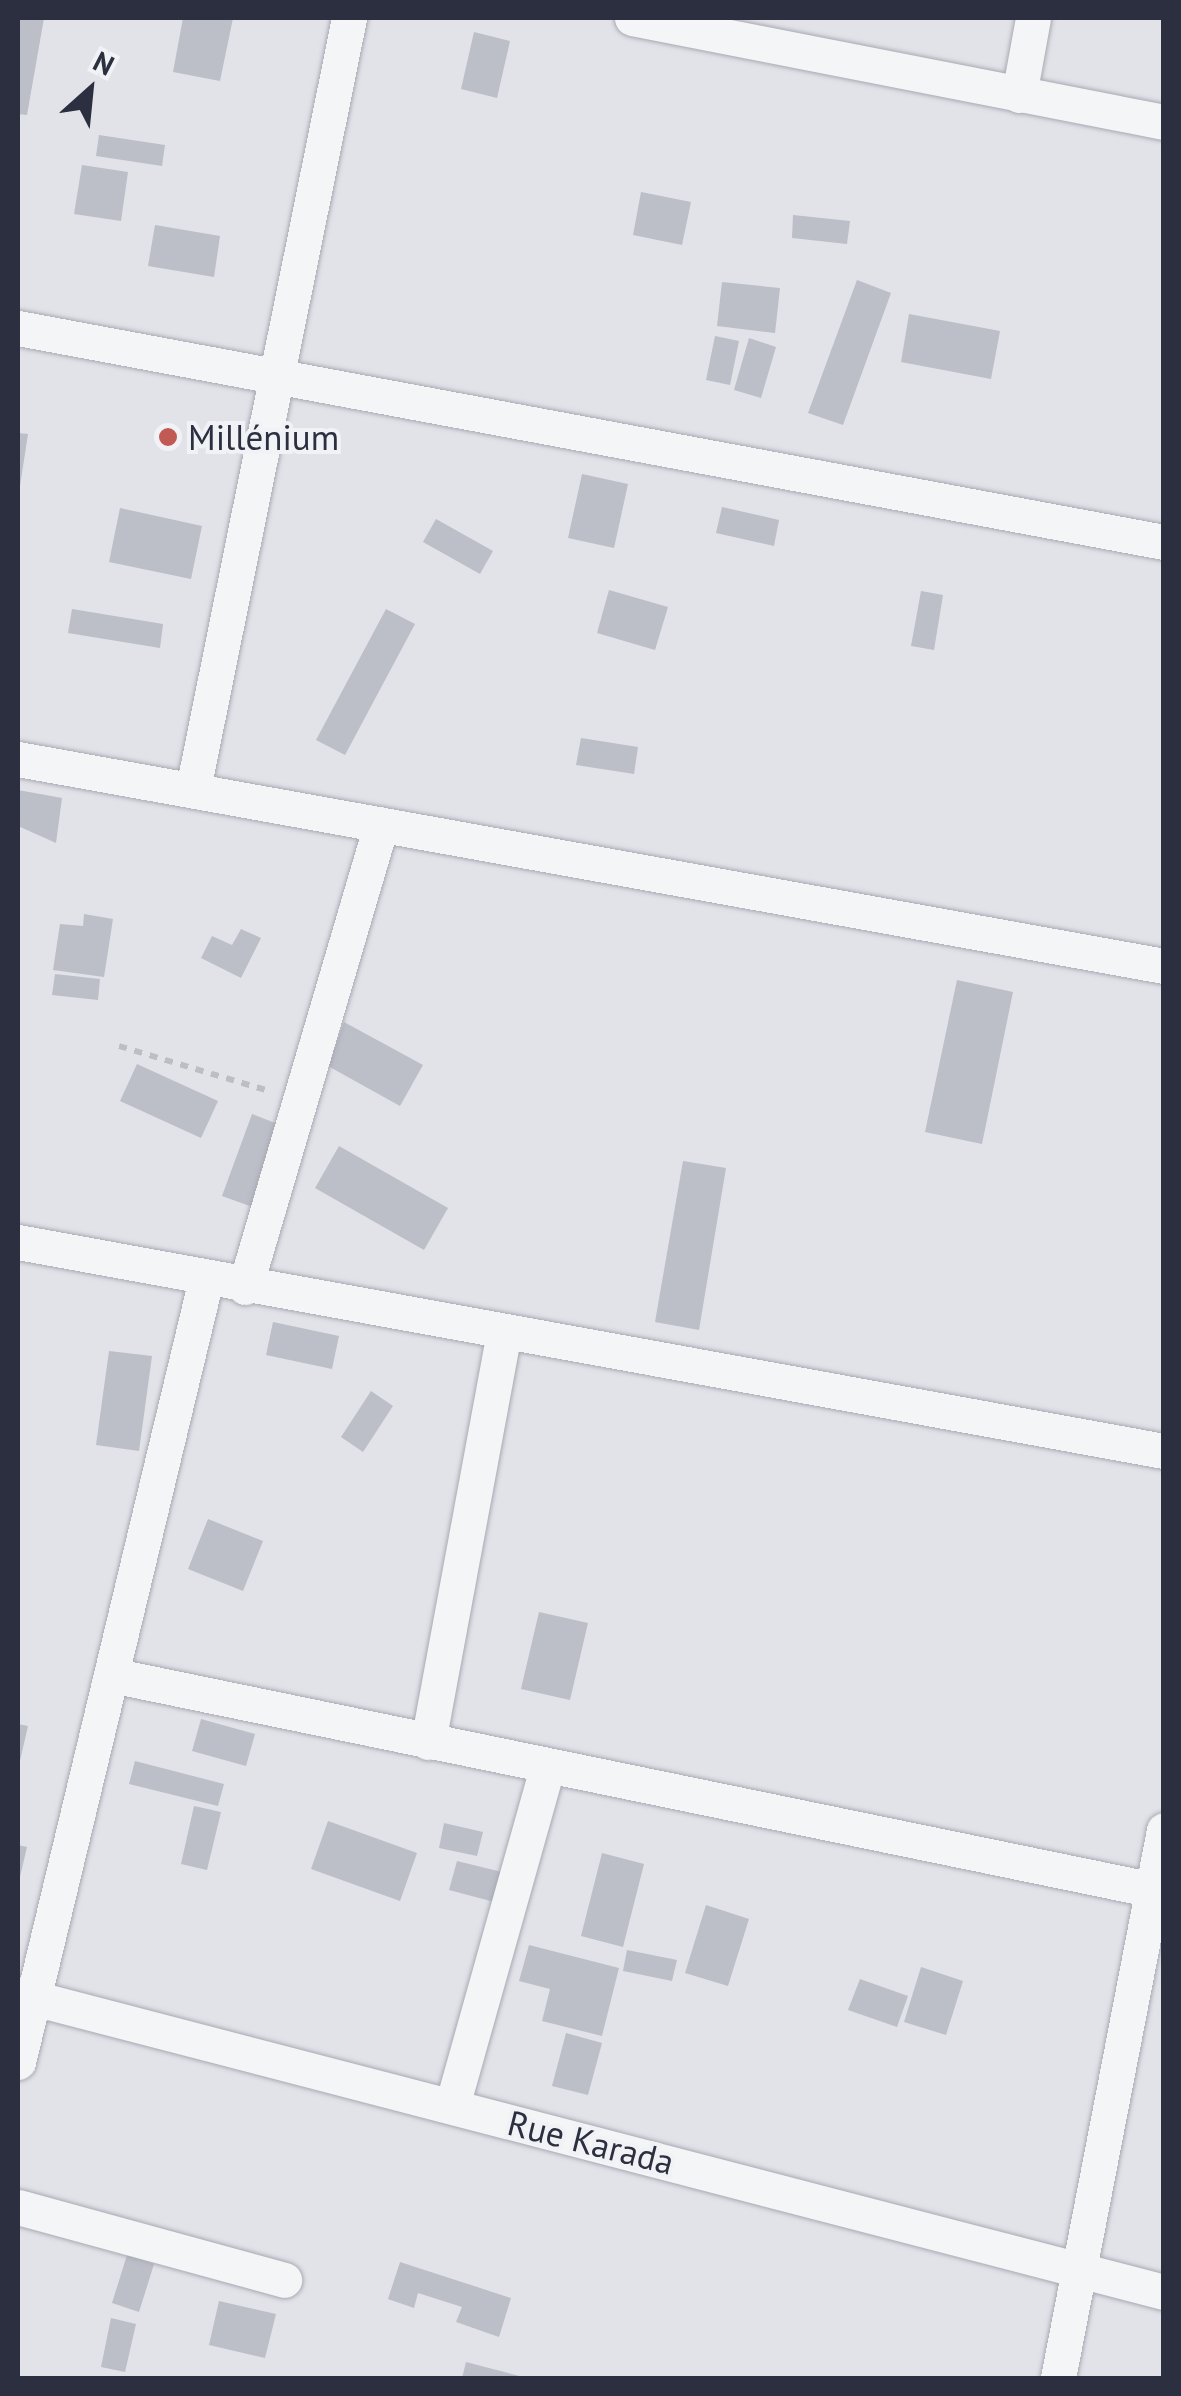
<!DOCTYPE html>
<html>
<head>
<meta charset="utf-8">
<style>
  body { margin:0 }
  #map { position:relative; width:1181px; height:2396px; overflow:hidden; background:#e2e3e9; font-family:"PT Sans",sans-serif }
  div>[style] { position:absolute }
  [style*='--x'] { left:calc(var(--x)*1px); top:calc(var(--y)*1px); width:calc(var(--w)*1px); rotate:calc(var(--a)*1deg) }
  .building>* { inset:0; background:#bcbec8 }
  .path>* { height:6px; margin-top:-3px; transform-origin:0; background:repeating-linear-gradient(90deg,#bcbec3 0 8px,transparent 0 16px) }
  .roads { filter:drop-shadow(0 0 2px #a8a9b3) drop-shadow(0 0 2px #a8a9b3) }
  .street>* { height:35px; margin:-17.5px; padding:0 17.5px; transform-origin:17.5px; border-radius:17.5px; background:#f4f5f7 }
  .dots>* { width:28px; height:28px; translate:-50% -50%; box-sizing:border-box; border:5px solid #f1f2f6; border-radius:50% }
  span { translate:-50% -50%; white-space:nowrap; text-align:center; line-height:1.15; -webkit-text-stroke:8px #f1f2f6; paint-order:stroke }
  .poi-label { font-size:35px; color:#2c2f3f }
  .left { translate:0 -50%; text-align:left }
  .street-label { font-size:35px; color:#2c2f3f }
  .frame { position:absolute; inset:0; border:20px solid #2c2f3f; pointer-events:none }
  .north { position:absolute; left:40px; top:40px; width:100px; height:100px; -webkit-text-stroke:8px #f1f2f6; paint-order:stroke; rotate:27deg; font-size:28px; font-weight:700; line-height:40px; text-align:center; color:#2c2f3f }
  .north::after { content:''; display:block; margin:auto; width:35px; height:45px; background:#2c2f3f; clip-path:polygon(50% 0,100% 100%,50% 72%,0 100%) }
</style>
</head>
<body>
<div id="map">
  <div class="building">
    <i style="clip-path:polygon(18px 18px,44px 18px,27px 115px,18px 114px)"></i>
    <i style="clip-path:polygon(183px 18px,233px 18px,220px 81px,173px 72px)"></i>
    <i style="clip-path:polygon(474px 32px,510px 41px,497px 98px,461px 89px)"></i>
    <i style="clip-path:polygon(99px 135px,165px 145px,162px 166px,96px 156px)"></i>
    <i style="clip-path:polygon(82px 165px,128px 172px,121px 221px,74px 214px)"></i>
    <i style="clip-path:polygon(641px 192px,691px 202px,682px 245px,633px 235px)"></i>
    <i style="clip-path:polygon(793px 215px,850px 221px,847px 244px,792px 238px)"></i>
    <i style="clip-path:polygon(155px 225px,220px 236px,214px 277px,148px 266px)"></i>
    <i style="clip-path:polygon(857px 280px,891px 293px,843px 425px,808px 413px)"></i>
    <i style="clip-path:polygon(722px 282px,780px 288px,775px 333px,717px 326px)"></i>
    <i style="clip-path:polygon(909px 314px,1000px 331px,991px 379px,901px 362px)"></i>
    <i style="clip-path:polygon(715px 336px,739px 341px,730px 385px,706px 380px)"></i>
    <i style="clip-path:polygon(749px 338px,776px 347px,761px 398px,734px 390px)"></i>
    <i style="clip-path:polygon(18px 433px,28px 434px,20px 486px,18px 486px)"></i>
    <i style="clip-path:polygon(582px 474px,628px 484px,614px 548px,568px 538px)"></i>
    <i style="clip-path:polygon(722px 507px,779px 520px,774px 546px,716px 533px)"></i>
    <i style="clip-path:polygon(120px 508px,202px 526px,191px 579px,109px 562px)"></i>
    <i style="clip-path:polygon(436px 519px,493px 551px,480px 574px,423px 542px)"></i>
    <i style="clip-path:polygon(609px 590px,668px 607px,655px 650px,597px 633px)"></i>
    <i style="clip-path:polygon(921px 591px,943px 595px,934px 650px,911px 646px)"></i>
    <i style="clip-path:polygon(72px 609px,163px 624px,160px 648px,68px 633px)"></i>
    <i style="clip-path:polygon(386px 609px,415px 624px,345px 755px,316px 740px)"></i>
    <i style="clip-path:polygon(581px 738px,638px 747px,634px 774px,576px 765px)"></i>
    <i style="clip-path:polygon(18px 790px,62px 798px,56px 843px,18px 826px)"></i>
    <i style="clip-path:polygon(84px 914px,113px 919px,104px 977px,53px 970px,60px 924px,83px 926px)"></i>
    <i style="clip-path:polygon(241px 929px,261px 938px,241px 978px,201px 958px,212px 936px,232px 945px)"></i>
    <i style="clip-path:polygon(55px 974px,100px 979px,98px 1000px,52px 995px)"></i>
    <i style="clip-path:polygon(957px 980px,1013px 992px,982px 1144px,925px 1132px)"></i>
    <i style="clip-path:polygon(344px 1022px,423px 1065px,400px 1106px,328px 1066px)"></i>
    <i style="clip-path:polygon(137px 1064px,218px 1101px,201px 1138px,120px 1101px)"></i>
    <i style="clip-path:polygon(252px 1114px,288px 1128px,258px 1209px,222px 1196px)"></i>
    <i style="clip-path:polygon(339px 1146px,448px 1208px,424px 1250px,315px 1188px)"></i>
    <i style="clip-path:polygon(683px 1161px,726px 1168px,699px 1330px,655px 1322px)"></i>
    <i style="clip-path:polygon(273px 1322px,339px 1336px,332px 1369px,266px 1355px)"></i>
    <i style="clip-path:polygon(109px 1351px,152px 1356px,139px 1451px,96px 1445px)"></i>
    <i style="clip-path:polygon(371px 1391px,393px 1406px,363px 1452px,341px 1437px)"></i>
    <i style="clip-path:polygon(208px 1519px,263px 1541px,243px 1591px,188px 1569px)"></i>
    <i style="clip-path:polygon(539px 1612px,588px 1623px,570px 1700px,521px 1689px)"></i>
    <i style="clip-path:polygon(201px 1719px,255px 1734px,246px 1766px,192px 1751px)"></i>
    <i style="clip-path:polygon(18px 1724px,28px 1726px,19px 1765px,18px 1765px)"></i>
    <i style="clip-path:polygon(135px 1761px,224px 1784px,218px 1806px,129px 1784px)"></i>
    <i style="clip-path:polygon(194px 1806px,221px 1812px,207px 1870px,181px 1864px)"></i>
    <i style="clip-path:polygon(328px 1821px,417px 1853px,400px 1901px,311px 1869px)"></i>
    <i style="clip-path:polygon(444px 1823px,483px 1832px,477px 1856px,439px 1848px)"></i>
    <i style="clip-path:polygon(18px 1845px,27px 1847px,19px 1881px,18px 1881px)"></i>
    <i style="clip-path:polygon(602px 1853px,644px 1864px,623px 1947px,581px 1936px)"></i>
    <i style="clip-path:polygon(457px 1861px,506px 1873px,498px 1903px,449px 1890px)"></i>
    <i style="clip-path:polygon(706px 1905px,749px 1919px,728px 1986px,685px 1973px)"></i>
    <i style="clip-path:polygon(529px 1945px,619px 1968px,602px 2036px,542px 2021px,550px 1989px,519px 1981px)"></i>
    <i style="clip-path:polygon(627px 1950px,677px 1960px,672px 1981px,623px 1971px)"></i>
    <i style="clip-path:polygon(921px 1967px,963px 1981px,946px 2035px,904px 2022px)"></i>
    <i style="clip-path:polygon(860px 1979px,908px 1996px,897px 2027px,848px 2010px)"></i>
    <i style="clip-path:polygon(566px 2033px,602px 2043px,588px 2095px,552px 2086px)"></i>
    <i style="clip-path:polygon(127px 2255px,154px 2264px,139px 2312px,112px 2303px)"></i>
    <i style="clip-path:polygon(400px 2262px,511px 2298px,499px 2337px,456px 2322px,462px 2307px,418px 2293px,414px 2308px,388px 2299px)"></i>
    <i style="clip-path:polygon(219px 2301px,276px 2314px,265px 2358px,209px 2345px)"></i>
    <i style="clip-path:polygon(111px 2318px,136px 2324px,125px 2372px,101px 2367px)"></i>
    <i style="clip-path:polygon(466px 2362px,523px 2377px,523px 2378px,462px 2378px)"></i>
  </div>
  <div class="path">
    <i style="--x:119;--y:1046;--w:153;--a:16.7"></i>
  </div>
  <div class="roads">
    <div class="street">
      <i style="--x:632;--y:18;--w:542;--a:11.06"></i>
      <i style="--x:1019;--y:95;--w:78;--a:-79.7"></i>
      <i style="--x:18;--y:328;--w:1166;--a:10.58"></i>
      <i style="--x:18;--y:759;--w:1165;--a:10.24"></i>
      <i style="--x:193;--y:789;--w:787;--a:-78.56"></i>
      <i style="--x:18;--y:1242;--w:1165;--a:10.34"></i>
      <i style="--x:245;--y:1287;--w:482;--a:-73.6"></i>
      <i style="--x:116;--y:1676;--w:1070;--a:11.65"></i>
      <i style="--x:428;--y:1742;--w:411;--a:-79.5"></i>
      <i style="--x:18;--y:1994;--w:1184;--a:14.58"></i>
      <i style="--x:18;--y:2062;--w:805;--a:-76.5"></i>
      <i style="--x:452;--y:2106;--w:352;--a:-74.3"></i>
      <i style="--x:18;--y:2207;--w:276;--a:15.3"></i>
      <i style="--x:1058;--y:2378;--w:558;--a:-79.05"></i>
    </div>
  </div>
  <div class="dots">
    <i style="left:168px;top:437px;background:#c15954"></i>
  </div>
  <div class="poi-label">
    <span class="left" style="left:188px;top:437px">Millénium</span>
  </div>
  <div class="street-label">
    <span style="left:591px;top:2142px;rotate:14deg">Rue Karada</span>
  </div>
  <div class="frame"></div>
  <div class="north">N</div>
</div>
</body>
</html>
